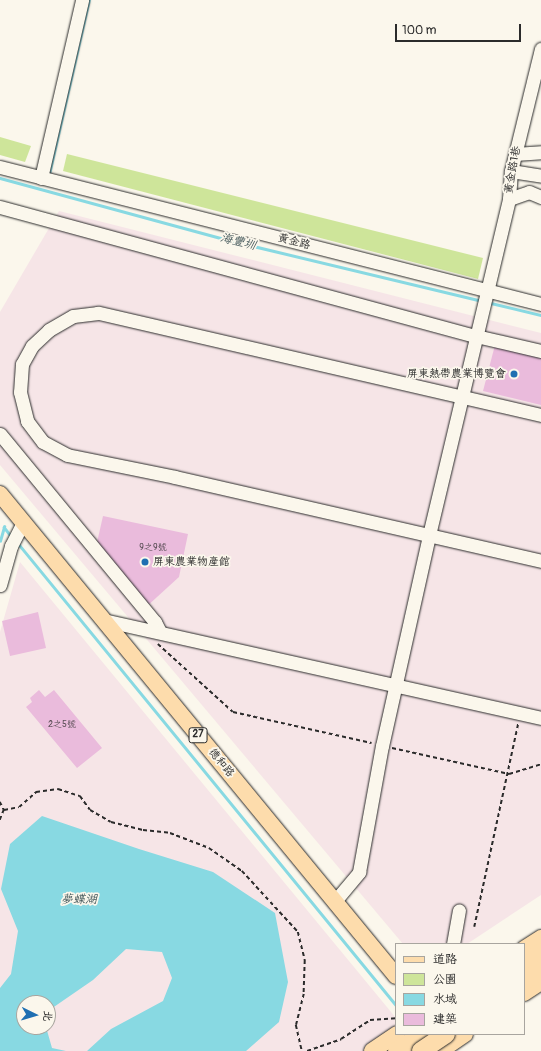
<!DOCTYPE html>
<html>
<head>
<meta charset="utf-8">
<style>
  body { margin:0 }
  #map { position:relative; width:541px; height:1051px; overflow:hidden; background:#fbf7ec; font-family:Pangolin,"LXGW WenKai TC",sans-serif }
  div>[style] { position:absolute }
  [style*='--x'] { left:calc(var(--x)*1px); top:calc(var(--y)*1px); width:calc(var(--w)*1px); rotate:calc(var(--a)*1deg) }
  .built>* { inset:0; background:#f6e5e7 }
  .green>* { inset:0; background:#cee59a }
  .water>* { inset:0; background:#88d9e2 }
  .stream>* { height:2.5px; margin:-1.25px; padding:0 1.25px; transform-origin:1.25px; border-radius:1.25px; background:#88d9e2 }
  .building>* { inset:0; background:#eabbdc }
  .path>* { height:1.5px; margin-top:-0.75px; transform-origin:0; background:repeating-linear-gradient(90deg,#2b2b2b 0 4px,transparent 0 7px) }
  .roads { filter:drop-shadow(0 0 1px #2b2b2b) drop-shadow(0 0 1px #2b2b2b) }
  .minor>* { height:13px; margin:-6.5px; padding:0 6.5px; transform-origin:6.5px; border-radius:6.5px; background:#fbf7ec }
  .major>* { height:16px; margin:-8px; padding:0 8px; transform-origin:8px; border-radius:8px; background:#fddcac }
  .highway>* { height:18px; margin:-9px; padding:0 9px; transform-origin:9px; border-radius:9px; background:#fddcac }
  .bridges { filter:drop-shadow(0 0 1px #2b2b2b) drop-shadow(0 0 1px #2b2b2b) }
  .highway-bridge>* { height:18px; margin:-9px; padding:0 9px; transform-origin:9px; border-radius:9px; background:#fddcac }
  .dots>* { width:11px; height:11px; translate:-50% -50%; box-sizing:border-box; border:2px solid #fbf7ec; border-radius:50% }
  span { translate:-50% -50%; white-space:nowrap; text-align:center; line-height:1.15; -webkit-text-stroke:3.5px #fbf7ec; paint-order:stroke }
  .number-label { font-size:9px; color:#5b4f57 }
  .number-label span { -webkit-text-stroke-width:0 }
  .shield-label span { padding:1px 3px; background:#fbf7ec; border:1px solid; border-radius:3px; -webkit-text-stroke-width:0 }
  .shield-label { font-size:10px; color:#2b2b2b; font-weight:700 }
  .street-label { font-size:11px; color:#2b2b2b }
  .poi-label { font-size:11px; color:#2b2b2b }
  .right { translate:-100% -50%; text-align:right }
  .left { translate:0 -50%; text-align:left }
  .water-label { font-size:12px; color:#425659; font-style:italic }
  .legend { position:absolute; left:395px; top:943px; width:130px; height:92px; box-sizing:border-box; background:#fbf7ec; border:1px solid #a8a59f; margin:0; padding:5px 7px; list-style:none; font-size:12px; color:#2b2b2b }
  .legend li { display:flex; align-items:center; gap:8px; height:20px }
  .legend b { width:20px; border:1px solid #a8a59f }
  .north { position:absolute; left:16px; top:995px; width:40px; height:40px; box-sizing:border-box; background:#fbf7ec; border:1px solid #a8a59f; border-radius:50%; rotate:95deg; font-size:11px; font-weight:700; line-height:16px; text-align:center; color:#2b2b2b }
  .north::after { content:''; display:block; margin:auto; width:14px; height:18px; background:#1f6fb2; clip-path:polygon(50% 0,100% 100%,50% 72%,0 100%) }
  .scale { position:absolute; left:395px; top:24px; width:126px; height:18px; box-sizing:border-box; border:2px solid #2b2b2b; border-top:0; padding-left:5px; font-size:12px; line-height:14px; white-space:nowrap; color:#2b2b2b; -webkit-text-stroke:3px #fbf7ec; paint-order:stroke }
</style>
</head>
<body>
<div id="map">
  <div class="built">
    <i style="clip-path:polygon(59px 211px,541px 333px,541px 895px,467px 944px,403px 944px,0 465px,0 312px)"></i>
    <i style="clip-path:polygon(evenodd,20px 562px,396px 1018px,396px 1034px,409px 1034px,423px 1051px,0 1051px,0 632px,20px 562px,24px 1003px,48px 1003px,48px 1027px,24px 1027px,24px 1003px)"></i>
  </div>
  <div class="green">
    <i style="clip-path:polygon(0 137px,31px 146px,25px 162px,0 155px)"></i>
    <i style="clip-path:polygon(67px 154px,483px 258px,478px 279px,63px 171px)"></i>
  </div>
  <div class="water">
    <i style="clip-path:polygon(42px 816px,139px 849px,213px 872px,275px 913px,288px 982px,279px 1022px,246px 1051px,87px 1051px,111px 1029px,163px 1001px,172px 978px,162px 952px,126px 949px,93px 980px,48px 1011px,48px 1003px,24px 1003px,24px 1027px,46px 1027px,52px 1048px,66px 1051px,0 1051px,0 988px,11px 974px,18px 931px,1px 889px,10px 844px)"></i>
  </div>
  <div class="stream">
    <i style="--x:49;--y:174;--w:179;--a:-77.1"></i>
    <i style="--x:0;--y:178;--w:232;--a:15.2"></i>
    <i style="--x:224;--y:239;--w:261;--a:13.5"></i>
    <i style="--x:491;--y:303;--w:51;--a:13.5"></i>
    <i style="--x:4;--y:527;--w:11;--a:52"></i>
    <i style="--x:0;--y:541;--w:15;--a:-74"></i>
    <i style="--x:17;--y:542;--w:598;--a:50.7"></i>
  </div>
  <div class="building">
    <i style="clip-path:polygon(495px 345px,541px 357px,541px 405px,483px 391px)"></i>
    <i style="clip-path:polygon(103px 516px,188px 534px,179px 577px,145px 608px,96px 547px)"></i>
    <i style="clip-path:polygon(38px 612px,46px 648px,10px 656px,2px 621px)"></i>
    <i style="clip-path:polygon(39px 690px,45px 697px,54px 690px,102px 748px,77px 768px,26px 707px,32px 702px,30px 698px)"></i>
  </div>
  <div class="path">
    <i style="--x:158;--y:644;--w:101;--a:42.2"></i>
    <i style="--x:233;--y:712;--w:142;--a:12.6"></i>
    <i style="--x:392;--y:748;--w:120;--a:12.5"></i>
    <i style="--x:509;--y:774;--w:34;--a:-17"></i>
    <i style="--x:0;--y:802;--w:9;--a:63"></i>
    <i style="--x:4;--y:810;--w:11;--a:112"></i>
    <i style="--x:4;--y:810;--w:15;--a:-11"></i>
    <i style="--x:19;--y:807;--w:23;--a:-41"></i>
    <i style="--x:36;--y:792;--w:22;--a:-8"></i>
    <i style="--x:58;--y:789;--w:23;--a:18"></i>
    <i style="--x:80;--y:796;--w:17;--a:54"></i>
    <i style="--x:90;--y:810;--w:24;--a:30"></i>
    <i style="--x:111;--y:822;--w:33;--a:14"></i>
    <i style="--x:143;--y:830;--w:27;--a:6"></i>
    <i style="--x:170;--y:833;--w:42;--a:21"></i>
    <i style="--x:209;--y:848;--w:40;--a:34.9"></i>
    <i style="--x:242;--y:871;--w:83;--a:47.4"></i>
    <i style="--x:298;--y:932;--w:29;--a:76"></i>
    <i style="--x:305;--y:960;--w:34;--a:92"></i>
    <i style="--x:304;--y:994;--w:32;--a:104"></i>
    <i style="--x:296;--y:1025;--w:27;--a:77"></i>
    <i style="--x:474;--y:927;--w:208;--a:-77.8"></i>
    <i style="--x:307;--y:1051;--w:36;--a:-19"></i>
    <i style="--x:341;--y:1039;--w:35;--a:-33"></i>
    <i style="--x:370;--y:1020;--w:26;--a:-4"></i>
  </div>
  <div class="roads">
    <div class="minor">
      <i style="--x:515;--y:154;--w:26;--a:-4"></i>
      <i style="--x:0;--y:167;--w:558;--a:14.21"></i>
      <i style="--x:511;--y:171;--w:30;--a:9"></i>
      <i style="--x:41;--y:178;--w:183;--a:-77"></i>
      <i style="--x:509;--y:199;--w:21;--a:-19"></i>
      <i style="--x:529;--y:192;--w:13;--a:23"></i>
      <i style="--x:0;--y:207;--w:493;--a:15.2"></i>
      <i style="--x:476;--y:336;--w:67;--a:13"></i>
      <i style="--x:541;--y:415;--w:455;--a:-167"></i>
      <i style="--x:98;--y:313;--w:25;--a:173"></i>
      <i style="--x:73;--y:316;--w:28;--a:150"></i>
      <i style="--x:49;--y:330;--w:23;--a:137"></i>
      <i style="--x:32;--y:346;--w:21;--a:119"></i>
      <i style="--x:22;--y:364;--w:28;--a:94"></i>
      <i style="--x:20;--y:392;--w:30;--a:76"></i>
      <i style="--x:27;--y:421;--w:26;--a:53"></i>
      <i style="--x:43;--y:442;--w:27;--a:28"></i>
      <i style="--x:67;--y:455;--w:110;--a:11.5"></i>
      <i style="--x:175;--y:477;--w:376;--a:12.9"></i>
      <i style="--x:0;--y:434;--w:244;--a:50.5"></i>
      <i style="--x:155;--y:622;--w:11;--a:63"></i>
      <i style="--x:0;--y:585;--w:41;--a:-74.2"></i>
      <i style="--x:11;--y:546;--w:27;--a:-63"></i>
      <i style="--x:103;--y:620;--w:449;--a:12.6"></i>
      <i style="--x:335;--y:901;--w:38;--a:-50"></i>
      <i style="--x:359;--y:872;--w:128;--a:-79.7"></i>
      <i style="--x:382;--y:746;--w:216;--a:-77.4"></i>
      <i style="--x:429;--y:535;--w:345;--a:-76.6"></i>
      <i style="--x:509;--y:199;--w:28;--a:-86"></i>
      <i style="--x:511;--y:171;--w:126;--a:-76.2"></i>
      <i style="--x:453;--y:944;--w:34;--a:-80"></i>
    </div>
    <div class="major">
      <i style="--x:0;--y:494;--w:624;--a:50.59"></i>
      <i style="--x:524;--y:949;--w:20;--a:-33"></i>
      <i style="--x:524;--y:993;--w:20;--a:-33"></i>
      <i style="--x:372;--y:1051;--w:30;--a:-34"></i>
      <i style="--x:440;--y:1051;--w:30;--a:-34"></i>
    </div>
    <div class="highway">
      <i style="--x:524;--y:964;--w:21;--a:-35"></i>
      <i style="--x:524;--y:981;--w:20;--a:-33"></i>
      <i style="--x:397;--y:1051;--w:30;--a:-34"></i>
    </div>
  </div>
  <div class="bridges">
    <div class="highway-bridge">
      <i style="--x:421;--y:1051;--w:30;--a:-34"></i>
    </div>
  </div>
  <div class="dots">
    <i style="left:514px;top:374px;background:#1f6fb2"></i>
    <i style="left:145px;top:562px;background:#1f6fb2"></i>
  </div>
  <div class="number-label">
    <span style="left:153px;top:548px">9之9號</span>
    <span style="left:62px;top:725px">2之5號</span>
  </div>
  <div class="shield-label">
    <span style="left:198px;top:735px">27</span>
  </div>
  <div class="street-label">
    <span style="left:513px;top:170px;rotate:-80deg">黃金路1巷</span>
    <span style="left:294px;top:242px;rotate:14deg">黃金路</span>
    <span style="left:221px;top:763px;rotate:51deg">德和路</span>
  </div>
  <div class="poi-label">
    <span class="right" style="left:506px;top:374px">屏東熱帶農業博覽會</span>
    <span class="left" style="left:153px;top:562px">屏東農業物產館</span>
  </div>
  <div class="water-label">
    <span style="left:238px;top:242px;rotate:14deg">海豐圳</span>
    <span style="left:79px;top:900px">夢蝶湖</span>
  </div>
  <ul class="legend">
  <li><b style="height:5px;background:#fddcac"></b>道路</li>
  <li><b style="height:11px;background:#cee59a"></b>公園</li>
  <li><b style="height:11px;background:#88d9e2"></b>水域</li>
  <li><b style="height:11px;background:#eabbdc"></b>建築</li>
  </ul>
  <div class="north">北</div>
  <div class="scale">100 m</div>
</div>
</body>
</html>
